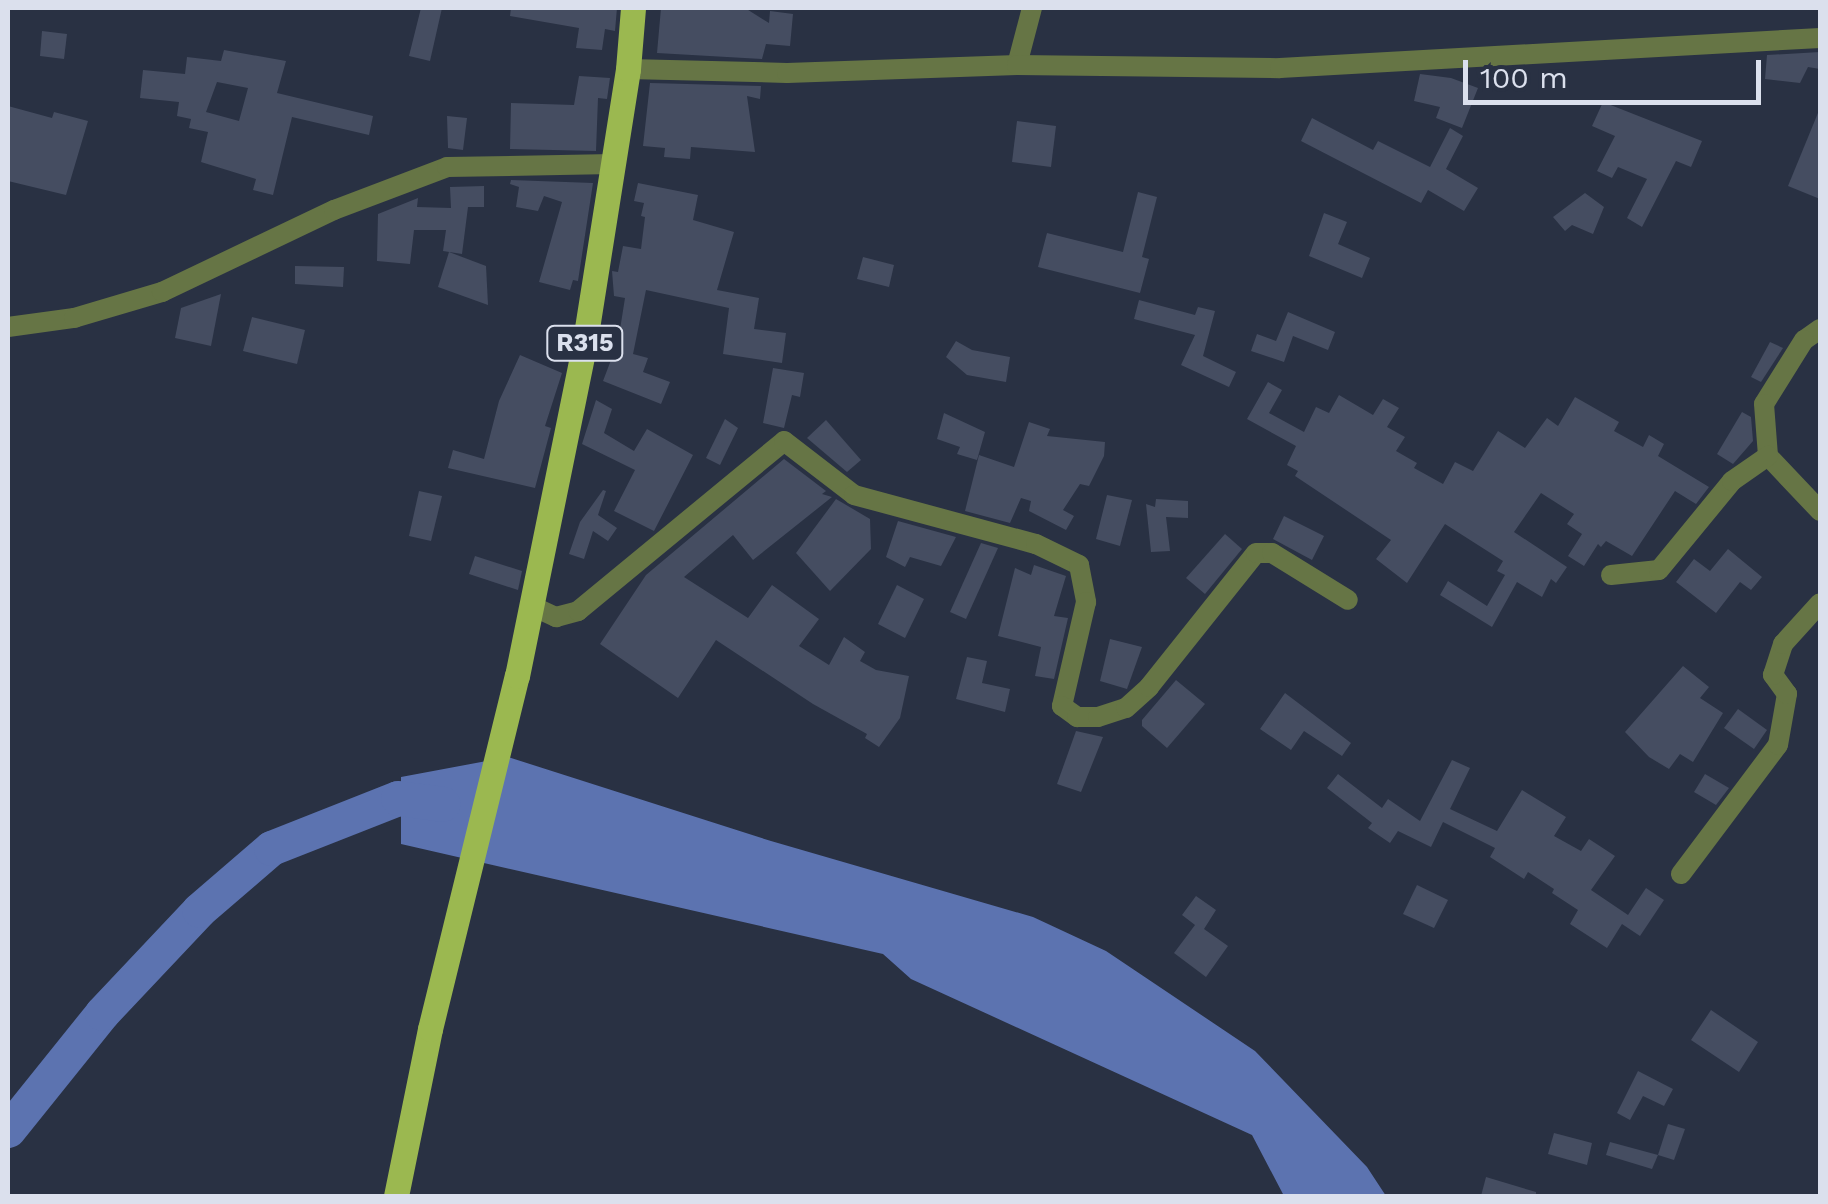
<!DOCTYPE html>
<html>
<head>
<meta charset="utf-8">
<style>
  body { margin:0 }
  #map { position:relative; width:1828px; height:1204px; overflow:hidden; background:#293143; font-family:"Work Sans",sans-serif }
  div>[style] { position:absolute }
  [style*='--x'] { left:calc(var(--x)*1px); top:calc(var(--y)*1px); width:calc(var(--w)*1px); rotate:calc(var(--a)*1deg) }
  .water>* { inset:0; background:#5c73b0 }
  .river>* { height:35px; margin:-17.5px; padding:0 17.5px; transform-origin:17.5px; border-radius:17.5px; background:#5c73b0 }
  .building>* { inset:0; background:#454d61 }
  .street>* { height:20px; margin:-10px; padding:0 10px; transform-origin:10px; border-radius:10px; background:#667545 }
  .primary>* { height:25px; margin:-12.5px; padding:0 12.5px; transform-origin:12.5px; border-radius:12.5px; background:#9bb850 }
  span { translate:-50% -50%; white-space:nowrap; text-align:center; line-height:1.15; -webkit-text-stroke:10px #293143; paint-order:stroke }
  .shield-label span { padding:2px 8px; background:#293143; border:2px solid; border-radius:8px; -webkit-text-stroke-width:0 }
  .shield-label { font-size:25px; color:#dbe0ed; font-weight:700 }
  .frame { position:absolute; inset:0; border:10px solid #dbe0ed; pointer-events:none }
  .scale { position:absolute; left:1463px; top:60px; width:298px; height:45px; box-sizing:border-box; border:5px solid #dbe0ed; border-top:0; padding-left:12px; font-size:30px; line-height:35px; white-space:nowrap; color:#dbe0ed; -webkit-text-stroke:8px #293143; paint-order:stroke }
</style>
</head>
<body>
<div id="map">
  <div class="water">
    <i style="clip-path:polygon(508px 757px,771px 841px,1033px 917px,1106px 951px,1255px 1051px,1367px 1167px,1386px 1196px,1284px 1196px,1252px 1135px,911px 979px,883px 954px,401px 844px,401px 777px)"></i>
  </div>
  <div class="river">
    <i style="--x:8;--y:1130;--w:150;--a:-51.2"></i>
    <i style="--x:102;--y:1013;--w:141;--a:-46.7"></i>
    <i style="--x:199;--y:910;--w:95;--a:-40.7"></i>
    <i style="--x:271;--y:848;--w:136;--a:-21.5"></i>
    <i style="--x:398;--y:798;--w:45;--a:7.6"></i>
  </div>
  <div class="building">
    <i style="clip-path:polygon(421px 8px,442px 8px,430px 61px,409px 56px)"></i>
    <i style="clip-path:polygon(511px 8px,617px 8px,615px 31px,605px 29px,602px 50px,576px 48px,579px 28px,510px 16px)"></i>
    <i style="clip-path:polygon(661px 8px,745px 8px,769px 23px,770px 11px,793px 14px,790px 46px,766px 44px,762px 59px,657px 53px)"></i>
    <i style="clip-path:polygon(42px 31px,67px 34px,64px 59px,40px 56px)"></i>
    <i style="clip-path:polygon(evenodd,224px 50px,286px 61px,277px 93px,373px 116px,369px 135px,292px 117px,273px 195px,253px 190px,256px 179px,201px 162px,208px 132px,189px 128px,191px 119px,177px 116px,179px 102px,140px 98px,143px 70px,185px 74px,187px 57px,221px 61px,224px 50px,217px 82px,248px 88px,239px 121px,206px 112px,217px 82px)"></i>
    <i style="clip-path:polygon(1820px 52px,1820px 69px,1808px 67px,1800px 83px,1765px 79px,1767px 55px)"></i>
    <i style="clip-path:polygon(1420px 74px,1451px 78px,1478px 88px,1462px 128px,1436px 118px,1440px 107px,1414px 101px)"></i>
    <i style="clip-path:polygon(579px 76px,610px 78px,607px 99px,598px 98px,596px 151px,510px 149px,511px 103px,574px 105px)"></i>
    <i style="clip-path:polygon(650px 83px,761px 86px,760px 99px,747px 96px,755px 152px,691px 147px,690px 159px,664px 157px,665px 148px,643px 146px)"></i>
    <i style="clip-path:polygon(1603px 102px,1702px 141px,1691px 167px,1676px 161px,1642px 227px,1627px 218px,1647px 179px,1618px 167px,1612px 178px,1597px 171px,1615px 136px,1592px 126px)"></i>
    <i style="clip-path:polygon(8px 106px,52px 118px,54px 112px,88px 121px,66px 195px,8px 181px)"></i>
    <i style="clip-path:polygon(1820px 108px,1820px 199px,1788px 186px)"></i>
    <i style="clip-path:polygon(447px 116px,467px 118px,463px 150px,448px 148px)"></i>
    <i style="clip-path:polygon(1312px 118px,1373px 150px,1378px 141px,1430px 167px,1450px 128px,1463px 136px,1446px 169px,1478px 188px,1464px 211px,1428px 190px,1421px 203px,1301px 141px)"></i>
    <i style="clip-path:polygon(1017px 121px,1056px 126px,1051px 167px,1012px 162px)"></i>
    <i style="clip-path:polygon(511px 180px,593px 183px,578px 281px,573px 280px,570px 290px,539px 282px,562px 202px,544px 196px,538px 211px,516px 207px,519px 187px,510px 184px)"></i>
    <i style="clip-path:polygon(638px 183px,698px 195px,693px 220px,734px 232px,717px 290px,759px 298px,754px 329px,786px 333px,782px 363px,723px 354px,729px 308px,646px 290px,633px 354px,648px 358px,643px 372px,670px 382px,661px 404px,603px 381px,611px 360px,615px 361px,625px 298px,614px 296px,612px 271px,618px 272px,623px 246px,641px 249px,645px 217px,641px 216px,644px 203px,634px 201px)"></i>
    <i style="clip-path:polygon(484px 186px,484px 207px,468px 207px,462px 254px,443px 251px,446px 230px,414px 230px,410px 264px,377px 261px,378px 214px,418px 198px,417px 207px,451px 208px,450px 187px)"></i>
    <i style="clip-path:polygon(1138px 192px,1157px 197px,1142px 257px,1149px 259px,1140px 293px,1038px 267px,1047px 233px,1123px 252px)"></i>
    <i style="clip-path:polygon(1585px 193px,1604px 207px,1593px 234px,1572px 225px,1565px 231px,1553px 217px)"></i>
    <i style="clip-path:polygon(1324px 213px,1347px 222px,1338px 244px,1370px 258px,1362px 278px,1309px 256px)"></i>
    <i style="clip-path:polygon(449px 252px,486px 266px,488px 305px,438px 287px)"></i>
    <i style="clip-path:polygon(863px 257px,894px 265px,889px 287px,857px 279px)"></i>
    <i style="clip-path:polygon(295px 266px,344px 267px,343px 287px,295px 284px)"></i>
    <i style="clip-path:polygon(221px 294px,211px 346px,175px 338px,181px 308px)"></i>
    <i style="clip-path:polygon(1139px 300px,1195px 315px,1198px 307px,1215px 311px,1203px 356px,1236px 372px,1229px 387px,1181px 365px,1195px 335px,1134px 319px)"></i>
    <i style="clip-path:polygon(1288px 312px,1335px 332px,1328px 350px,1293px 336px,1284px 362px,1251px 351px,1257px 334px,1276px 341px)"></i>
    <i style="clip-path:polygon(252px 317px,305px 330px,297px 364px,243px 351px)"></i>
    <i style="clip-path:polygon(956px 341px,972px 350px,1010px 357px,1006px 382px,967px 375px,946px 357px)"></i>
    <i style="clip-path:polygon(1770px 342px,1783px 348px,1761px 382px,1751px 377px)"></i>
    <i style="clip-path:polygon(520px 355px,562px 373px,545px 426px,551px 428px,535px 488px,448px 468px,453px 450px,484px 459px,499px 401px)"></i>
    <i style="clip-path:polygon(773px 368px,804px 373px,800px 397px,792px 395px,784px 428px,763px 423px)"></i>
    <i style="clip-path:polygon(1268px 382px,1282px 390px,1269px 413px,1304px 432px,1316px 407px,1329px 413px,1339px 395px,1373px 415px,1383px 399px,1399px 408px,1387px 427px,1405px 437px,1396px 451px,1417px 463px,1414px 468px,1443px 484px,1455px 462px,1473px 471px,1498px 431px,1525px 448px,1547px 418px,1558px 426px,1575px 397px,1619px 422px,1614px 431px,1643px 447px,1649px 435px,1664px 444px,1658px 456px,1709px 487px,1696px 504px,1675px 491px,1632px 556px,1606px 541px,1601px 547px,1598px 544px,1584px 566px,1568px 556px,1582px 534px,1567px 524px,1574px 514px,1541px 493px,1514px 532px,1567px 567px,1556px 583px,1551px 579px,1542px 597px,1517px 582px,1492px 627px,1440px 595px,1448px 581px,1487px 606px,1505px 575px,1497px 571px,1503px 561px,1445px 524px,1407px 583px,1376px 559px,1391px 540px,1295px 476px,1298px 471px,1287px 465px,1296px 446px,1247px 419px)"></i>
    <i style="clip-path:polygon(596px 400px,612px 409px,604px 433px,634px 451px,647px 429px,693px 455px,654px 531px,614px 511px,635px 470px,582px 444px)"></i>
    <i style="clip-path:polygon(1742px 412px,1751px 417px,1753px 441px,1733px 464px,1717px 454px)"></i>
    <i style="clip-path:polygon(944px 413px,985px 432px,977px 460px,957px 454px,960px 447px,937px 439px)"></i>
    <i style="clip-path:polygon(725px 419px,738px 428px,720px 465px,706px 458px)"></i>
    <i style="clip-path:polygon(826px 420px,861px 460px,847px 472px,807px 438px)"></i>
    <i style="clip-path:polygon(1029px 422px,1050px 429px,1047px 436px,1105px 442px,1104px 456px,1089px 486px,1080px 484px,1063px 510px,1074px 516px,1066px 530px,1029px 511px,1031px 501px,1021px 498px,1010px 523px,965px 511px,979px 455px,1014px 467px)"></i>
    <i style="clip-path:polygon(784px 459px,826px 491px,822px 494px,832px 497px,753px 560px,733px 535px,684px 577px,748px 618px,772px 585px,819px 619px,799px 646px,829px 665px,844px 637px,865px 652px,860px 661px,876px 670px,909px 676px,900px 718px,879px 747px,865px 738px,867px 734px,813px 704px,716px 640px,678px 698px,600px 644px,646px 575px)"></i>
    <i style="clip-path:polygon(603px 490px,606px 491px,598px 515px,617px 528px,608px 541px,593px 531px,584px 559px,569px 554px,580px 522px)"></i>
    <i style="clip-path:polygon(419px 491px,442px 496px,431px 541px,409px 536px)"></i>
    <i style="clip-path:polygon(1107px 495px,1132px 500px,1120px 546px,1096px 539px)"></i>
    <i style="clip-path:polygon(836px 499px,870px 519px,871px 549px,830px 591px,796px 553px)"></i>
    <i style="clip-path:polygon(1156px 499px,1188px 501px,1188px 518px,1166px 517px,1170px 551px,1151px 552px,1146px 504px,1155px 507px)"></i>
    <i style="clip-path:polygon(1284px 516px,1324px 536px,1312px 560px,1273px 539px)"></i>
    <i style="clip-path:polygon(898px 521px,956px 537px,941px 566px,910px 557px,905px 567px,886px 557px)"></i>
    <i style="clip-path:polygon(1225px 534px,1242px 549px,1205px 594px,1186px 578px)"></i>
    <i style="clip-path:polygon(981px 543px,998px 548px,966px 619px,950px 612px)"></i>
    <i style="clip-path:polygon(1728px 549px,1762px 577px,1751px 590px,1740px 582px,1716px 613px,1676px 582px,1694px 559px,1710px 571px)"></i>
    <i style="clip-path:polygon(475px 556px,522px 571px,518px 590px,469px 574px)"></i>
    <i style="clip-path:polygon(1034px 565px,1066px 576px,1054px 616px,1068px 618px,1054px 679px,1035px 676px,1041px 647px,998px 636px,1015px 568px,1031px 575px)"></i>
    <i style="clip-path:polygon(897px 585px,924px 599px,905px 638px,878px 624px)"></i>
    <i style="clip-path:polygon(1110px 639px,1142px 647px,1127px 689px,1100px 681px)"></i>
    <i style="clip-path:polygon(967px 657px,987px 661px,982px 683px,1010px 689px,1005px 712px,956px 699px)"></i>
    <i style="clip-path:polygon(1683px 666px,1709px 687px,1700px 698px,1723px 713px,1693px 762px,1680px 754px,1669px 769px,1649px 757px,1625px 732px)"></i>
    <i style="clip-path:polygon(1176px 680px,1205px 704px,1167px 748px,1142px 726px,1142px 720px)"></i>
    <i style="clip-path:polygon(1285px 693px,1351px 743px,1342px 756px,1304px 731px,1291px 750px,1260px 729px)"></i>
    <i style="clip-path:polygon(1738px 709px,1767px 730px,1754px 749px,1724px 728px)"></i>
    <i style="clip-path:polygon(1076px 731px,1103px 737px,1081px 792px,1057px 784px)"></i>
    <i style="clip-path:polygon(1452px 760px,1470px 768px,1450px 809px,1497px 831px,1522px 790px,1566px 817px,1554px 836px,1581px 851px,1589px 839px,1615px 856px,1591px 890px,1628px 915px,1646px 888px,1664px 900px,1640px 936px,1622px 924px,1607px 948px,1570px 924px,1578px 910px,1552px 893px,1554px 889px,1528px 872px,1524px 879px,1490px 857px,1495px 848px,1443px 822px,1431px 847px,1398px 831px,1390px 843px,1368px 828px,1372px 823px,1327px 788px,1338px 774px,1382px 808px,1388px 799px,1420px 821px)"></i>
    <i style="clip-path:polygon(1705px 774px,1729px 788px,1716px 805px,1694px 792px)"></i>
    <i style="clip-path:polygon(1417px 885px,1448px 900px,1434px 928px,1403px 914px)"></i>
    <i style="clip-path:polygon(1196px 896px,1216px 910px,1204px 929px,1228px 946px,1206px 977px,1174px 953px,1195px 925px,1182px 915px)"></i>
    <i style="clip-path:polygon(1711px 1010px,1758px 1042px,1739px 1072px,1691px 1040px)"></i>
    <i style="clip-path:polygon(1638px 1071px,1673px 1089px,1664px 1106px,1643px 1096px,1630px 1120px,1617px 1113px)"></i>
    <i style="clip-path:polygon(1668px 1124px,1685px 1129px,1674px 1160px,1658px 1155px)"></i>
    <i style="clip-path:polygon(1554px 1133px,1592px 1143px,1587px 1165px,1548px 1154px)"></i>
    <i style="clip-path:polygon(1610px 1142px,1658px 1155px,1652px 1169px,1606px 1155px)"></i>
    <i style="clip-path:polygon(1486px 1177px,1536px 1192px,1536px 1196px,1481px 1196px)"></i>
  </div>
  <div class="street">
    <i style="--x:1017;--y:65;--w:59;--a:-75.3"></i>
    <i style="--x:628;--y:69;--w:159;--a:1.4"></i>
    <i style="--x:787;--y:73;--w:230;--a:-2"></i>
    <i style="--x:1017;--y:65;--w:263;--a:0.7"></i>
    <i style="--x:1280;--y:68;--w:541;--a:-3.18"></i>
    <i style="--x:8;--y:327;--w:67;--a:-7.8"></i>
    <i style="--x:74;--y:318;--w:92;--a:-16.5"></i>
    <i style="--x:162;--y:292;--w:191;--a:-25.5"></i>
    <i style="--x:334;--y:210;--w:121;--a:-20.8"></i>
    <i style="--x:447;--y:167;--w:166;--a:-1"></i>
    <i style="--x:1820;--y:329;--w:19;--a:145"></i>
    <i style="--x:1804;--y:340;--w:75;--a:122"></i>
    <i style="--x:1764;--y:404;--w:52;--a:85.6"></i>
    <i style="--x:1768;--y:456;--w:76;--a:46.6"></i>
    <i style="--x:1611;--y:575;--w:48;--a:-5.9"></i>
    <i style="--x:1659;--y:570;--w:115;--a:-50.6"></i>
    <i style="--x:1732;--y:481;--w:44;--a:-34.8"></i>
    <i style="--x:530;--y:605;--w:29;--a:25"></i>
    <i style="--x:556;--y:617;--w:23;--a:-15"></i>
    <i style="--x:578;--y:611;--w:267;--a:-39.5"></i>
    <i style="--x:784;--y:441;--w:88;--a:37.6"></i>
    <i style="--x:854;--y:495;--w:188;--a:15.1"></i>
    <i style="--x:1036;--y:544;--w:48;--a:26"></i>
    <i style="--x:1079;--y:565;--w:38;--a:79"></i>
    <i style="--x:1086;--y:602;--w:107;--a:103"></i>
    <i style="--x:1062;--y:706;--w:19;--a:36"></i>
    <i style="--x:1077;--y:717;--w:21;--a:0"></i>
    <i style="--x:1098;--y:717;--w:29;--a:-18"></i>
    <i style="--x:1126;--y:708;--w:31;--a:-42"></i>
    <i style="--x:1149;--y:687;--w:171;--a:-51.4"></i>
    <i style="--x:1256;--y:553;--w:16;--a:0"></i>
    <i style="--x:1272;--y:553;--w:89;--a:31.7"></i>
    <i style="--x:1681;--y:874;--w:161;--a:-53.1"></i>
    <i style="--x:1778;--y:745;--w:52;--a:-80"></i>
    <i style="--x:1787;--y:694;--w:24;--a:-126"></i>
    <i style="--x:1773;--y:675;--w:33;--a:-72"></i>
    <i style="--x:1783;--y:644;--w:55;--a:-47.9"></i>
  </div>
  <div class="primary">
    <i style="--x:396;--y:1196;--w:170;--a:-78.5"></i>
    <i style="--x:430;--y:1029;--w:364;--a:-76.2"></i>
    <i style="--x:517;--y:676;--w:336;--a:-78.5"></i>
    <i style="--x:584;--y:347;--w:281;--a:-81"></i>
    <i style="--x:628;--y:69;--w:61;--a:-85.3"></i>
  </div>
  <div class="shield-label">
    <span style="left:585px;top:343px">R315</span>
  </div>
  <div class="frame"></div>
  <div class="scale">100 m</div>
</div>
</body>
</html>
